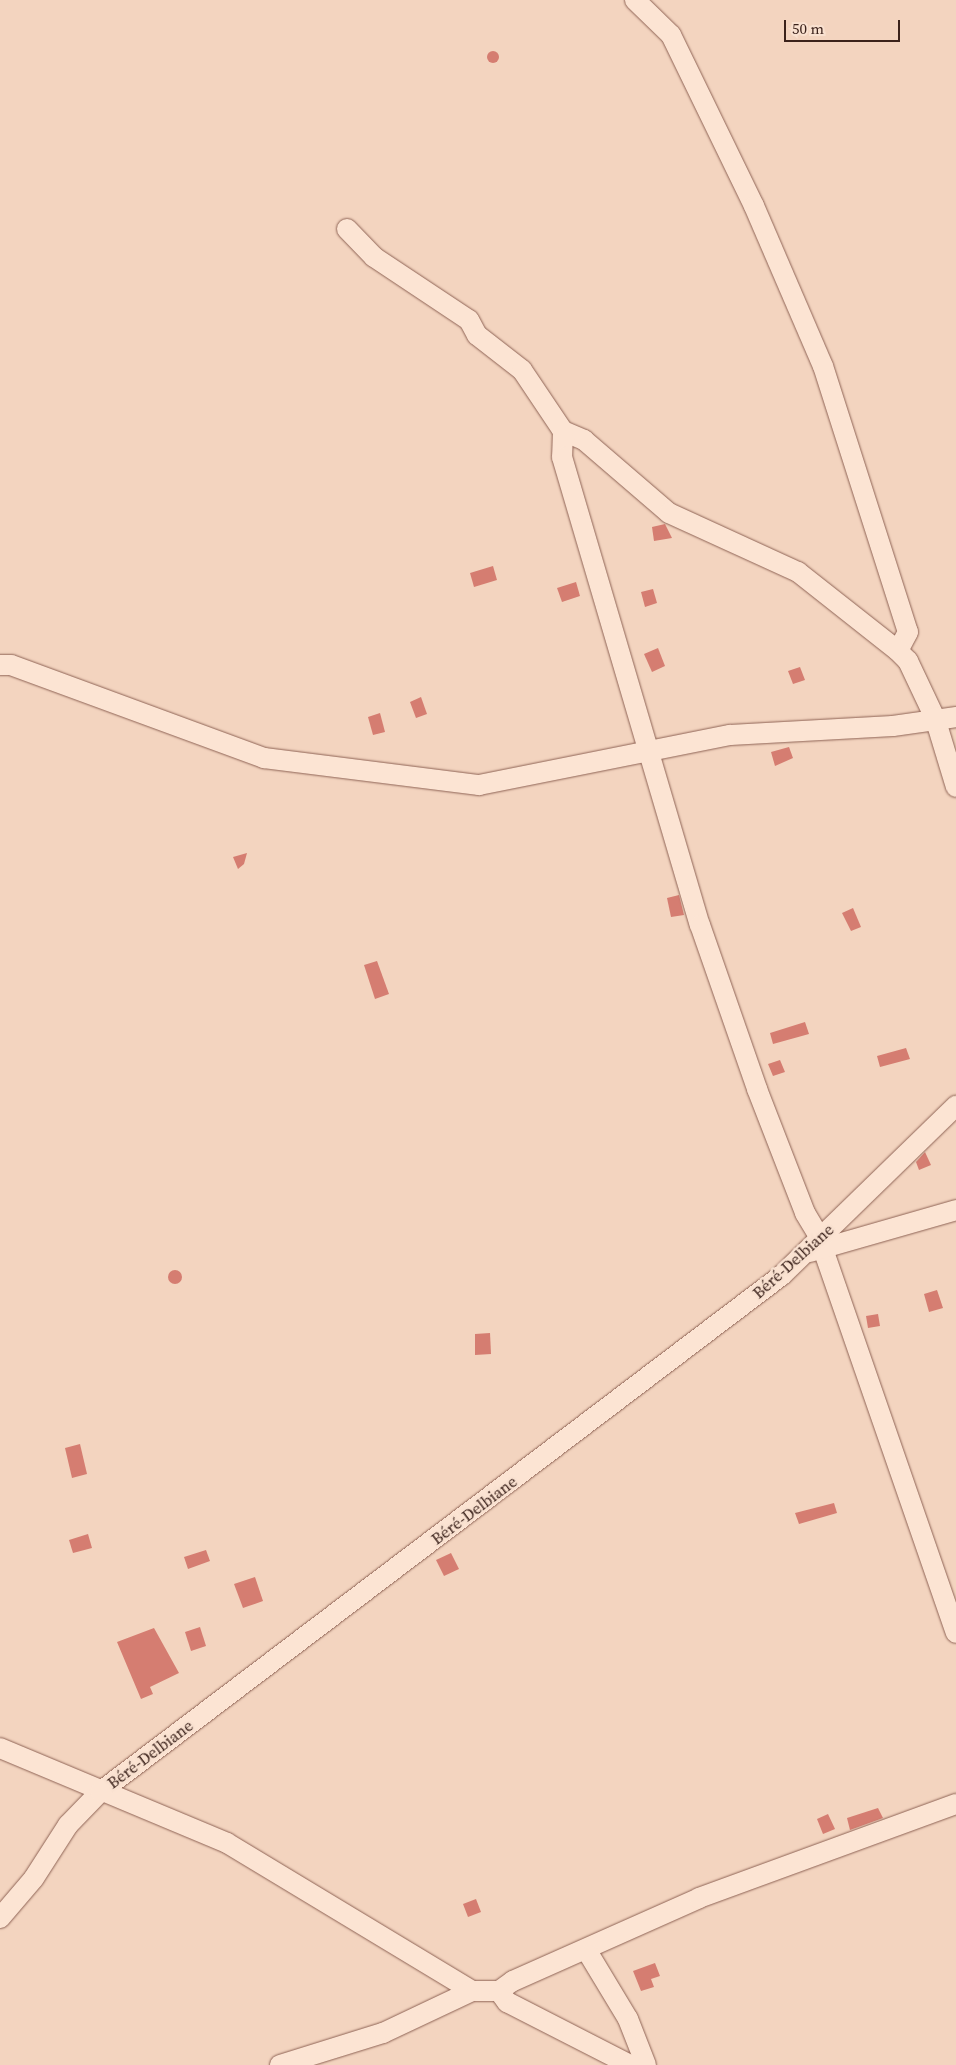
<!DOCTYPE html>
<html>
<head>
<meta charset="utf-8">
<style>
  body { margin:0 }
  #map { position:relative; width:956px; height:2065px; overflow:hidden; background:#f3d4bf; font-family:"Source Serif 4",serif }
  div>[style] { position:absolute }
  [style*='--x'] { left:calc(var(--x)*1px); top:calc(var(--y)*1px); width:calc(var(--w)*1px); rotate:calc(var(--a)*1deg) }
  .building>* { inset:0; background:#d57d71 }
  .round { border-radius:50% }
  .roads { filter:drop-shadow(0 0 1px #8e6355) drop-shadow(0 0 1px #8e6355) }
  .minor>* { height:20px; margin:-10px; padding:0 10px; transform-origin:10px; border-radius:10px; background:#fce4d3 }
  span { translate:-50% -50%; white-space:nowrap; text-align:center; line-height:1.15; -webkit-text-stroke:5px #f9e1d0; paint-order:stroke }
  .street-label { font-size:16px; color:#3b221b }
  .scale { position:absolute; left:784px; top:20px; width:116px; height:22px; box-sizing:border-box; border:2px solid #3b221b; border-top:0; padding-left:6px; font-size:15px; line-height:18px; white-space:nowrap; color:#3b221b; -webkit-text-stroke:4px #f9e1d0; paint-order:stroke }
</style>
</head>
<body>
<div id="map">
  <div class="building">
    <i class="round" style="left:487px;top:51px;width:12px;height:12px"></i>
    <i style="clip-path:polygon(665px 524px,672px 538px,654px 541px,652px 527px)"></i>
    <i style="clip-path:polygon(493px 566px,497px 580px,474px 587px,470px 573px)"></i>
    <i style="clip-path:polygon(576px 582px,580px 596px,562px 602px,557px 588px)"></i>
    <i style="clip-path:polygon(653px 589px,657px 603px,645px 607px,641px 592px)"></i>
    <i style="clip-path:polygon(658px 648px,665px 666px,652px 672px,644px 654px)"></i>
    <i style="clip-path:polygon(800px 667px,805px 680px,793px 684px,788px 671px)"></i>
    <i style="clip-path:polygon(421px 697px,427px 714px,416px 718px,410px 702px)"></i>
    <i style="clip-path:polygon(380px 713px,385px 732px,373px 735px,368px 717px)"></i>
    <i style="clip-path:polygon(789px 747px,793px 758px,775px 766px,771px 752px)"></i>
    <i style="clip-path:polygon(247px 853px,244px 864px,238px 869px,233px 857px)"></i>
    <i style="clip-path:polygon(679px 895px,684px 915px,671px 917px,667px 898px)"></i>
    <i style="clip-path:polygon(853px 908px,861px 927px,851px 931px,842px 913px)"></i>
    <i style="clip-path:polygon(377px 961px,389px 994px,375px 999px,364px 965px)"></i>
    <i style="clip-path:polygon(805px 1022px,809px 1034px,773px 1044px,770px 1033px)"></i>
    <i style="clip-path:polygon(906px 1048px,910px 1059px,880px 1067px,877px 1056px)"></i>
    <i style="clip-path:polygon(780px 1060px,785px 1072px,773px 1076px,768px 1064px)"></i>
    <i style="clip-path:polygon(925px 1152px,931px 1165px,919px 1170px,916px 1162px)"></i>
    <i class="round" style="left:168px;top:1270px;width:14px;height:14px"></i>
    <i style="clip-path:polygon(937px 1290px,943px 1308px,929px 1312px,924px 1294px)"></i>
    <i style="clip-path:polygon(878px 1314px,880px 1326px,868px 1328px,866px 1316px)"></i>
    <i style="clip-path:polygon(490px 1333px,491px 1354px,475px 1355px,475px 1334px)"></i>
    <i style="clip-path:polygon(80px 1444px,87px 1474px,72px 1478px,65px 1448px)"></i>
    <i style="clip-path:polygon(834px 1503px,837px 1513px,799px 1524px,795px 1513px)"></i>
    <i style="clip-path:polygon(88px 1534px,92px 1548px,73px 1553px,69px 1540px)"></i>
    <i style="clip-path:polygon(206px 1550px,210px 1561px,188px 1569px,184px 1557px)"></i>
    <i style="clip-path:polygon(451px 1553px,459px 1569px,444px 1576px,436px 1560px)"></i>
    <i style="clip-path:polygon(255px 1577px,263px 1601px,243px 1608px,234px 1584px)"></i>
    <i style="clip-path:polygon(200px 1627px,206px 1646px,191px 1651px,185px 1632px)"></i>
    <i style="clip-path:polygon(154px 1628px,179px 1673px,150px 1687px,153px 1694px,141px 1699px,117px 1642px)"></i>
    <i style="clip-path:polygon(878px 1808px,883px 1818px,850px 1830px,847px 1818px)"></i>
    <i style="clip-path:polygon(828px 1814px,835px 1829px,823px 1834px,817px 1819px)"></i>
    <i style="clip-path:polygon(476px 1899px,481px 1912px,468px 1917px,463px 1904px)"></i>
    <i style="clip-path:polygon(655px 1963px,660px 1976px,651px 1979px,654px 1987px,641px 1991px,633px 1971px)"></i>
  </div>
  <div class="roads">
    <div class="minor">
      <i style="--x:635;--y:0;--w:50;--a:44.2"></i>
      <i style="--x:671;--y:35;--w:190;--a:64.1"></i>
      <i style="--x:754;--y:206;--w:174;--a:66.7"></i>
      <i style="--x:823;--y:366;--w:279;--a:72.3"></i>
      <i style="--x:908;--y:632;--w:21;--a:118"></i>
      <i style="--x:347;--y:229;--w:39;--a:46"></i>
      <i style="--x:374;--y:257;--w:114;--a:33.6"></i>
      <i style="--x:469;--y:320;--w:17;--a:62"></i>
      <i style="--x:477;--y:335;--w:57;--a:37.9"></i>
      <i style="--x:522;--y:370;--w:73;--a:56.1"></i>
      <i style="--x:563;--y:431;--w:23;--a:23"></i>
      <i style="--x:584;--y:440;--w:112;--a:40.7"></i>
      <i style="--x:669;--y:513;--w:142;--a:24.6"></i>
      <i style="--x:798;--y:572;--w:127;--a:38.3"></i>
      <i style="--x:898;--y:651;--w:14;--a:45"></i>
      <i style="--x:908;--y:661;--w:63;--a:64.7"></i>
      <i style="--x:935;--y:718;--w:72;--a:73.1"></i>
      <i style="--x:563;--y:431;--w:26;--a:92"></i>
      <i style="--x:562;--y:457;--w:488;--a:73.6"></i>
      <i style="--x:700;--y:925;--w:174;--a:70.8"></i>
      <i style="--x:757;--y:1089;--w:133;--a:68.8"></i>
      <i style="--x:805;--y:1213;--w:29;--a:59"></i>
      <i style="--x:0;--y:665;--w:11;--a:0"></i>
      <i style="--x:11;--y:665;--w:270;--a:20.2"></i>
      <i style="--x:264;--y:758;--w:217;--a:7.2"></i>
      <i style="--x:479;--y:785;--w:256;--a:-11.3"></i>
      <i style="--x:730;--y:735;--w:163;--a:-3.2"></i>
      <i style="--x:893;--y:726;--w:64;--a:-8.1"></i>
      <i style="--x:823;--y:1249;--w:406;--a:70.9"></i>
      <i style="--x:810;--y:1252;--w:152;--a:-16"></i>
      <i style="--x:0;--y:1748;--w:246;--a:22.7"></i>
      <i style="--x:227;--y:1843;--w:286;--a:31.1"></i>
      <i style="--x:472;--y:1991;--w:27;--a:0"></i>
      <i style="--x:499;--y:1991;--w:17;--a:-36"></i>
      <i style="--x:513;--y:1981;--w:204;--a:-24"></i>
      <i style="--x:699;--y:1898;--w:274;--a:-20.1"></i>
      <i style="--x:0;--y:1918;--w:52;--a:-49.6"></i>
      <i style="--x:34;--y:1878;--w:63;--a:-57.3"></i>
      <i style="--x:68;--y:1825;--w:46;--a:-45.9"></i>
      <i style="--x:100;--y:1792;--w:856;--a:-37.16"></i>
      <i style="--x:782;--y:1275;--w:243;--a:-44.2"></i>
      <i style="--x:587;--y:1951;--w:79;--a:58.9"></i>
      <i style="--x:628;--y:2019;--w:49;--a:68.6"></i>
      <i style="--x:499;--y:1991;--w:14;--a:54"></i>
      <i style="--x:507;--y:2002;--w:138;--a:27.1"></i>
      <i style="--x:280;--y:2065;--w:108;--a:-17.3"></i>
      <i style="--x:383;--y:2033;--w:98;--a:-25.3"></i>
    </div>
  </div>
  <div class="street-label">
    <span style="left:793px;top:1261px;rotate:-42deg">Béré-Delbiane</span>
    <span style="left:474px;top:1510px;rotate:-37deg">Béré-Delbiane</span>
    <span style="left:150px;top:1754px;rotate:-37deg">Béré-Delbiane</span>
  </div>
  <div class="scale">50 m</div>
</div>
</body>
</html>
